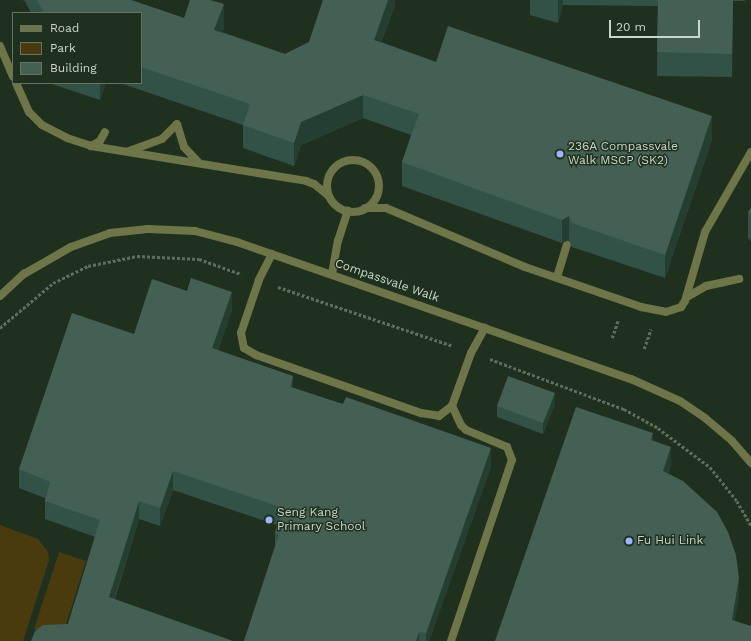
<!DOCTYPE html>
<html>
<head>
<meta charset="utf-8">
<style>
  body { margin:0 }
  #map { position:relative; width:751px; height:641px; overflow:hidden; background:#1f311e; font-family:"Work Sans",sans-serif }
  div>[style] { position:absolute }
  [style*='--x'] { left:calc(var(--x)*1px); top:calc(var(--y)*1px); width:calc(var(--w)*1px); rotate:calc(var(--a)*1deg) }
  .green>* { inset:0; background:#493b0e }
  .path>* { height:2.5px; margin-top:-1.25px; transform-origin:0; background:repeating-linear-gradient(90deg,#5e6e5d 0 3px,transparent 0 5px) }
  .lane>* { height:8px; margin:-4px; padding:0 4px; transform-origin:4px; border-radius:4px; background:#6d7549 }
  .lane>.ring { margin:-4px; padding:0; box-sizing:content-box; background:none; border:8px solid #6d7549; border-radius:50% }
  .street>* { height:8px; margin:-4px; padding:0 4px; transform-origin:4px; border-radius:4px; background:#6d7549 }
  .wall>* { inset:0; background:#335247 }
  .shaded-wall>* { inset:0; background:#243f31 }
  .building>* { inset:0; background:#446055 }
  .dots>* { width:11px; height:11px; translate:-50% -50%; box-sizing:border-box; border:2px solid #1f311e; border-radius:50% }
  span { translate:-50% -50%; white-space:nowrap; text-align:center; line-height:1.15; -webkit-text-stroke:3px #1f311e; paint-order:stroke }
  .poi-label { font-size:12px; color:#cbd6ca }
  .left { translate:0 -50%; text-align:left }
  .street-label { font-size:12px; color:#cbd6ca }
  .legend { position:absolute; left:12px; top:12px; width:130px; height:72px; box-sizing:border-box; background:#1f311e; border:1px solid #647363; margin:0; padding:5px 7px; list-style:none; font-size:12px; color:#cbd6ca }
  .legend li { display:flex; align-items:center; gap:8px; height:20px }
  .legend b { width:20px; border:1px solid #647363 }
  .scale { position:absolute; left:609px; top:20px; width:91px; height:18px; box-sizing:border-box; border:2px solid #cbd6ca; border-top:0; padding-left:5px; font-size:12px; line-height:14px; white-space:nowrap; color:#cbd6ca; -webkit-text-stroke:3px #1f311e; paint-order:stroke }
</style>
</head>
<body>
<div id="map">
  <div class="green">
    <i style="clip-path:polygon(0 525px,38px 539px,48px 552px,49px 560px,23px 641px,0 641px)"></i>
    <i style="clip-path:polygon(59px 552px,86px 561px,62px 637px,34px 629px)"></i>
  </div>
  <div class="path">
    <i style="--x:278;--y:287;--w:185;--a:18.6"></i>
    <i style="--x:0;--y:328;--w:70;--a:-40.3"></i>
    <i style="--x:53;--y:283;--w:39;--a:-26"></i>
    <i style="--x:88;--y:266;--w:50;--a:-11.5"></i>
    <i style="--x:137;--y:256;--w:62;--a:2.8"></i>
    <i style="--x:199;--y:259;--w:45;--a:19.7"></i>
    <i style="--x:612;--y:338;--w:18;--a:-71"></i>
    <i style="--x:644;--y:349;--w:21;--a:-71"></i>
    <i style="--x:490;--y:359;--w:143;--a:20.5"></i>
    <i style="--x:624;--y:409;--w:39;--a:29"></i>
    <i style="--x:658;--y:428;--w:65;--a:36.9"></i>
    <i style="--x:710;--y:467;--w:43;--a:51.5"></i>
    <i style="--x:737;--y:501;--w:28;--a:60"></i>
  </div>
  <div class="lane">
    <i style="--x:0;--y:46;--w:33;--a:67"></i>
    <i style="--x:16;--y:83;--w:32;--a:66"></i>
    <i style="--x:29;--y:112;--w:18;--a:45"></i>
    <i style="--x:42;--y:125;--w:28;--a:27"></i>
    <i style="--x:67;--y:138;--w:25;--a:18"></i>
    <i style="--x:91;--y:146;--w:218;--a:9.2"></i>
    <i style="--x:306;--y:181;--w:9;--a:21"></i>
    <i style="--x:314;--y:184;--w:19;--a:39"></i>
    <i style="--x:177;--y:124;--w:24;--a:73"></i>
    <i style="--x:184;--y:147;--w:22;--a:47"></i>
    <i style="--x:91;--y:146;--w:10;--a:-29"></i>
    <i style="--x:100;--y:141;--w:10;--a:-61"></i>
    <i style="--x:129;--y:151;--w:35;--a:-20"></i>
    <i style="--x:162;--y:139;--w:21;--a:-45"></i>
    <i class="ring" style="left:327px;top:160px;width:44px;height:44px"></i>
    <i style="--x:365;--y:208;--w:21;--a:0"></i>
    <i style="--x:386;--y:208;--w:151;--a:23"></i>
    <i style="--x:525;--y:267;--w:123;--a:19"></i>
    <i style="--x:641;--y:307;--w:25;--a:11"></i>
    <i style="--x:666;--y:312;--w:16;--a:-18"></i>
    <i style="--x:681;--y:307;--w:7;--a:-56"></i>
    <i style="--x:685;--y:301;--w:72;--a:-73.8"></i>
    <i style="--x:705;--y:232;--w:92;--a:-60.1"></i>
    <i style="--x:272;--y:254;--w:29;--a:117"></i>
    <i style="--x:259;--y:280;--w:56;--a:108.8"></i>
    <i style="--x:241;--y:333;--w:15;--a:79"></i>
    <i style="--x:244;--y:348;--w:14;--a:30"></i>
    <i style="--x:256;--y:355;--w:175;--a:19.4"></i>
    <i style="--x:421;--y:413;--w:18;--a:9"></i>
    <i style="--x:439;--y:416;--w:16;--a:-38"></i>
    <i style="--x:452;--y:406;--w:56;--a:-70.3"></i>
    <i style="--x:471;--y:353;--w:29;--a:-61"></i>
    <i style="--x:332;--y:274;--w:34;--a:-80"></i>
    <i style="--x:338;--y:241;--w:32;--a:-72"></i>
    <i style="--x:557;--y:277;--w:34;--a:-73"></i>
    <i style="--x:687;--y:297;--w:22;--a:-30"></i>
    <i style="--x:706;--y:286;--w:34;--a:-12"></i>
    <i style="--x:451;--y:641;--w:191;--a:-71.4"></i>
    <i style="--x:512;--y:460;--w:14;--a:-111"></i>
    <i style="--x:507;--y:447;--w:44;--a:-157.5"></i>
    <i style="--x:466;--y:430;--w:7;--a:-135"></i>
    <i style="--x:461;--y:425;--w:21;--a:-115"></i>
  </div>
  <div class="street">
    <i style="--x:0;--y:296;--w:33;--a:-43"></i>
    <i style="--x:24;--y:274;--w:54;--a:-29.9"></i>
    <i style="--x:71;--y:247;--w:41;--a:-19.7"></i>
    <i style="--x:110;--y:233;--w:38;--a:-6"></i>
    <i style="--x:148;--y:229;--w:47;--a:2.4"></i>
    <i style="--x:195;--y:231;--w:43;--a:14.7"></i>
    <i style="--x:237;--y:242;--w:417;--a:19.2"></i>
    <i style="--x:631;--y:379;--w:54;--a:24.2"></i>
    <i style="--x:680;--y:401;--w:30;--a:34"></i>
    <i style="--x:705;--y:418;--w:35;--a:40"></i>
    <i style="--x:732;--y:441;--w:29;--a:49"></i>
  </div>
  <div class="wall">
    <i style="clip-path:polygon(22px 0,131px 0,184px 18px,224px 28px,222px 32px,285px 54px,395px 0,395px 6px,381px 42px,436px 62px,712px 140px,665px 278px,572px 247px,569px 240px,562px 243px,402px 186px,402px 162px,411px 135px,363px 118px,301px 145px,294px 166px,243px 148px,243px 125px,120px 83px,141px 83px,141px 13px,31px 13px,25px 1px)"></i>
    <i style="clip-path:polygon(530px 0,745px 0,745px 1px,733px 1px,732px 77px,657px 76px,658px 6px,563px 5px,558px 23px,530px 15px)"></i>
    <i style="clip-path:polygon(49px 83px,106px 83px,100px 100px)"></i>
    <i style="clip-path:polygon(751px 208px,751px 241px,748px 238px,748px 212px)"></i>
    <i style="clip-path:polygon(232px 311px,218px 350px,293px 388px,491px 467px,429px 641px,244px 641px,275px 548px,275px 533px,277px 525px,173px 490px,160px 526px,139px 519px,115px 599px,68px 624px,95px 537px,45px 519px,45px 498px,19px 488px,19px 469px,134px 334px)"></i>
    <i style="clip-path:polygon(555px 404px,543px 434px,497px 417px,497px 406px)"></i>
  </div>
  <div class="shaded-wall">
    <i style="clip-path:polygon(388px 0,395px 0,395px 6px,374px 63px,374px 40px)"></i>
    <i style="clip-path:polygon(558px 0,563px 0,563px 5px,558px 23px)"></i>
    <i style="clip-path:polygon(224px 4px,224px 28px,214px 53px,214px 30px)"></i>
    <i style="clip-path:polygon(100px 83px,106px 83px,100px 100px)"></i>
    <i style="clip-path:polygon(363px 95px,363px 118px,301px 145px,294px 166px,294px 143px,301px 122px)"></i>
    <i style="clip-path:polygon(712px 116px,712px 140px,665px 278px,665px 255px)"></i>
    <i style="clip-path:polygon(569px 216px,569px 240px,562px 243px,562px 220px)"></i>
    <i style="clip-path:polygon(232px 292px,232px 311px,212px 367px,212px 348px)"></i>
    <i style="clip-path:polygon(293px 376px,293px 395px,291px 387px)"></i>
    <i style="clip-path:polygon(555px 393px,555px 404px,543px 434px,543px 423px)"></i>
    <i style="clip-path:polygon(653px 433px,653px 452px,651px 440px)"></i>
    <i style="clip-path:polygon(671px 447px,671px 466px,663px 490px,663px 471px)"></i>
    <i style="clip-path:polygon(491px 448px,491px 467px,429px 641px,426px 641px,426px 633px)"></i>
    <i style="clip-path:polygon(173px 471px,173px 490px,160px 526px,160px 508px)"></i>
    <i style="clip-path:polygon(139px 501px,139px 519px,109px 616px,109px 597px)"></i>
    <i style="clip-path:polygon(739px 578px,739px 597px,732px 638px,732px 620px)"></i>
    <i style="clip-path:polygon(419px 632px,419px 641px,416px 641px)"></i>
  </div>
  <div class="building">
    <i style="clip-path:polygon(37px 0,131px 0,184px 18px,190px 0,210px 0,224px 4px,214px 30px,285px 54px,309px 42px,323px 0,388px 0,374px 40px,436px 62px,448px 26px,712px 116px,665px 255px,572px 223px,569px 216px,562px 220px,402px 162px,419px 114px,363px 95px,301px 122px,294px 143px,243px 125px,250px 104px,141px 67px,141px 13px,44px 13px)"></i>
    <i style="clip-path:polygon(658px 0,733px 0,732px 54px,657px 52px)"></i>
    <i style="clip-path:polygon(751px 208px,751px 215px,748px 212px)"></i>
    <i style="clip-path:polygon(191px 278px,232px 292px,212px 348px,293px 376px,291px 387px,343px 404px,346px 397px,491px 448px,426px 633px,419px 632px,416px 641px,244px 641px,279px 534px,275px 533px,283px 508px,173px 471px,160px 508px,139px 501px,109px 597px,233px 641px,31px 641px,35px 631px,43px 625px,68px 624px,100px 520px,45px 501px,50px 482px,19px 469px,72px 313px,134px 334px,152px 279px,187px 291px)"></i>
    <i style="clip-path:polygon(508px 376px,555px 393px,543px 423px,497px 406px)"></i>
    <i style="clip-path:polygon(576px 407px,653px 433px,651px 440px,671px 447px,663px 471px,683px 481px,717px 512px,728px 532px,736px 555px,739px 578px,732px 620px,751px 626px,751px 641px,495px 641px)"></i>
  </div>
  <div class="dots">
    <i style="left:560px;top:154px;background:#a1b3fd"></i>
    <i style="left:269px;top:520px;background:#a1b3fd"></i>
    <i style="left:629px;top:541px;background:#a1b3fd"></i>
  </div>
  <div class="poi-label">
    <span class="left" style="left:568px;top:154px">236A Compassvale<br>Walk MSCP (SK2)</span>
    <span class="left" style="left:277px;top:520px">Seng Kang<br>Primary School</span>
    <span class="left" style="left:637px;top:541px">Fu Hui Link</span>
  </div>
  <div class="street-label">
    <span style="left:387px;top:281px;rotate:19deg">Compassvale Walk</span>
  </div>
  <ul class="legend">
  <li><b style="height:5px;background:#6d7549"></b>Road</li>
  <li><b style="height:11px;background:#493b0e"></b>Park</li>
  <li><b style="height:11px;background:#446055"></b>Building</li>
  </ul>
  <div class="scale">20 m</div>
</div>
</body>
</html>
